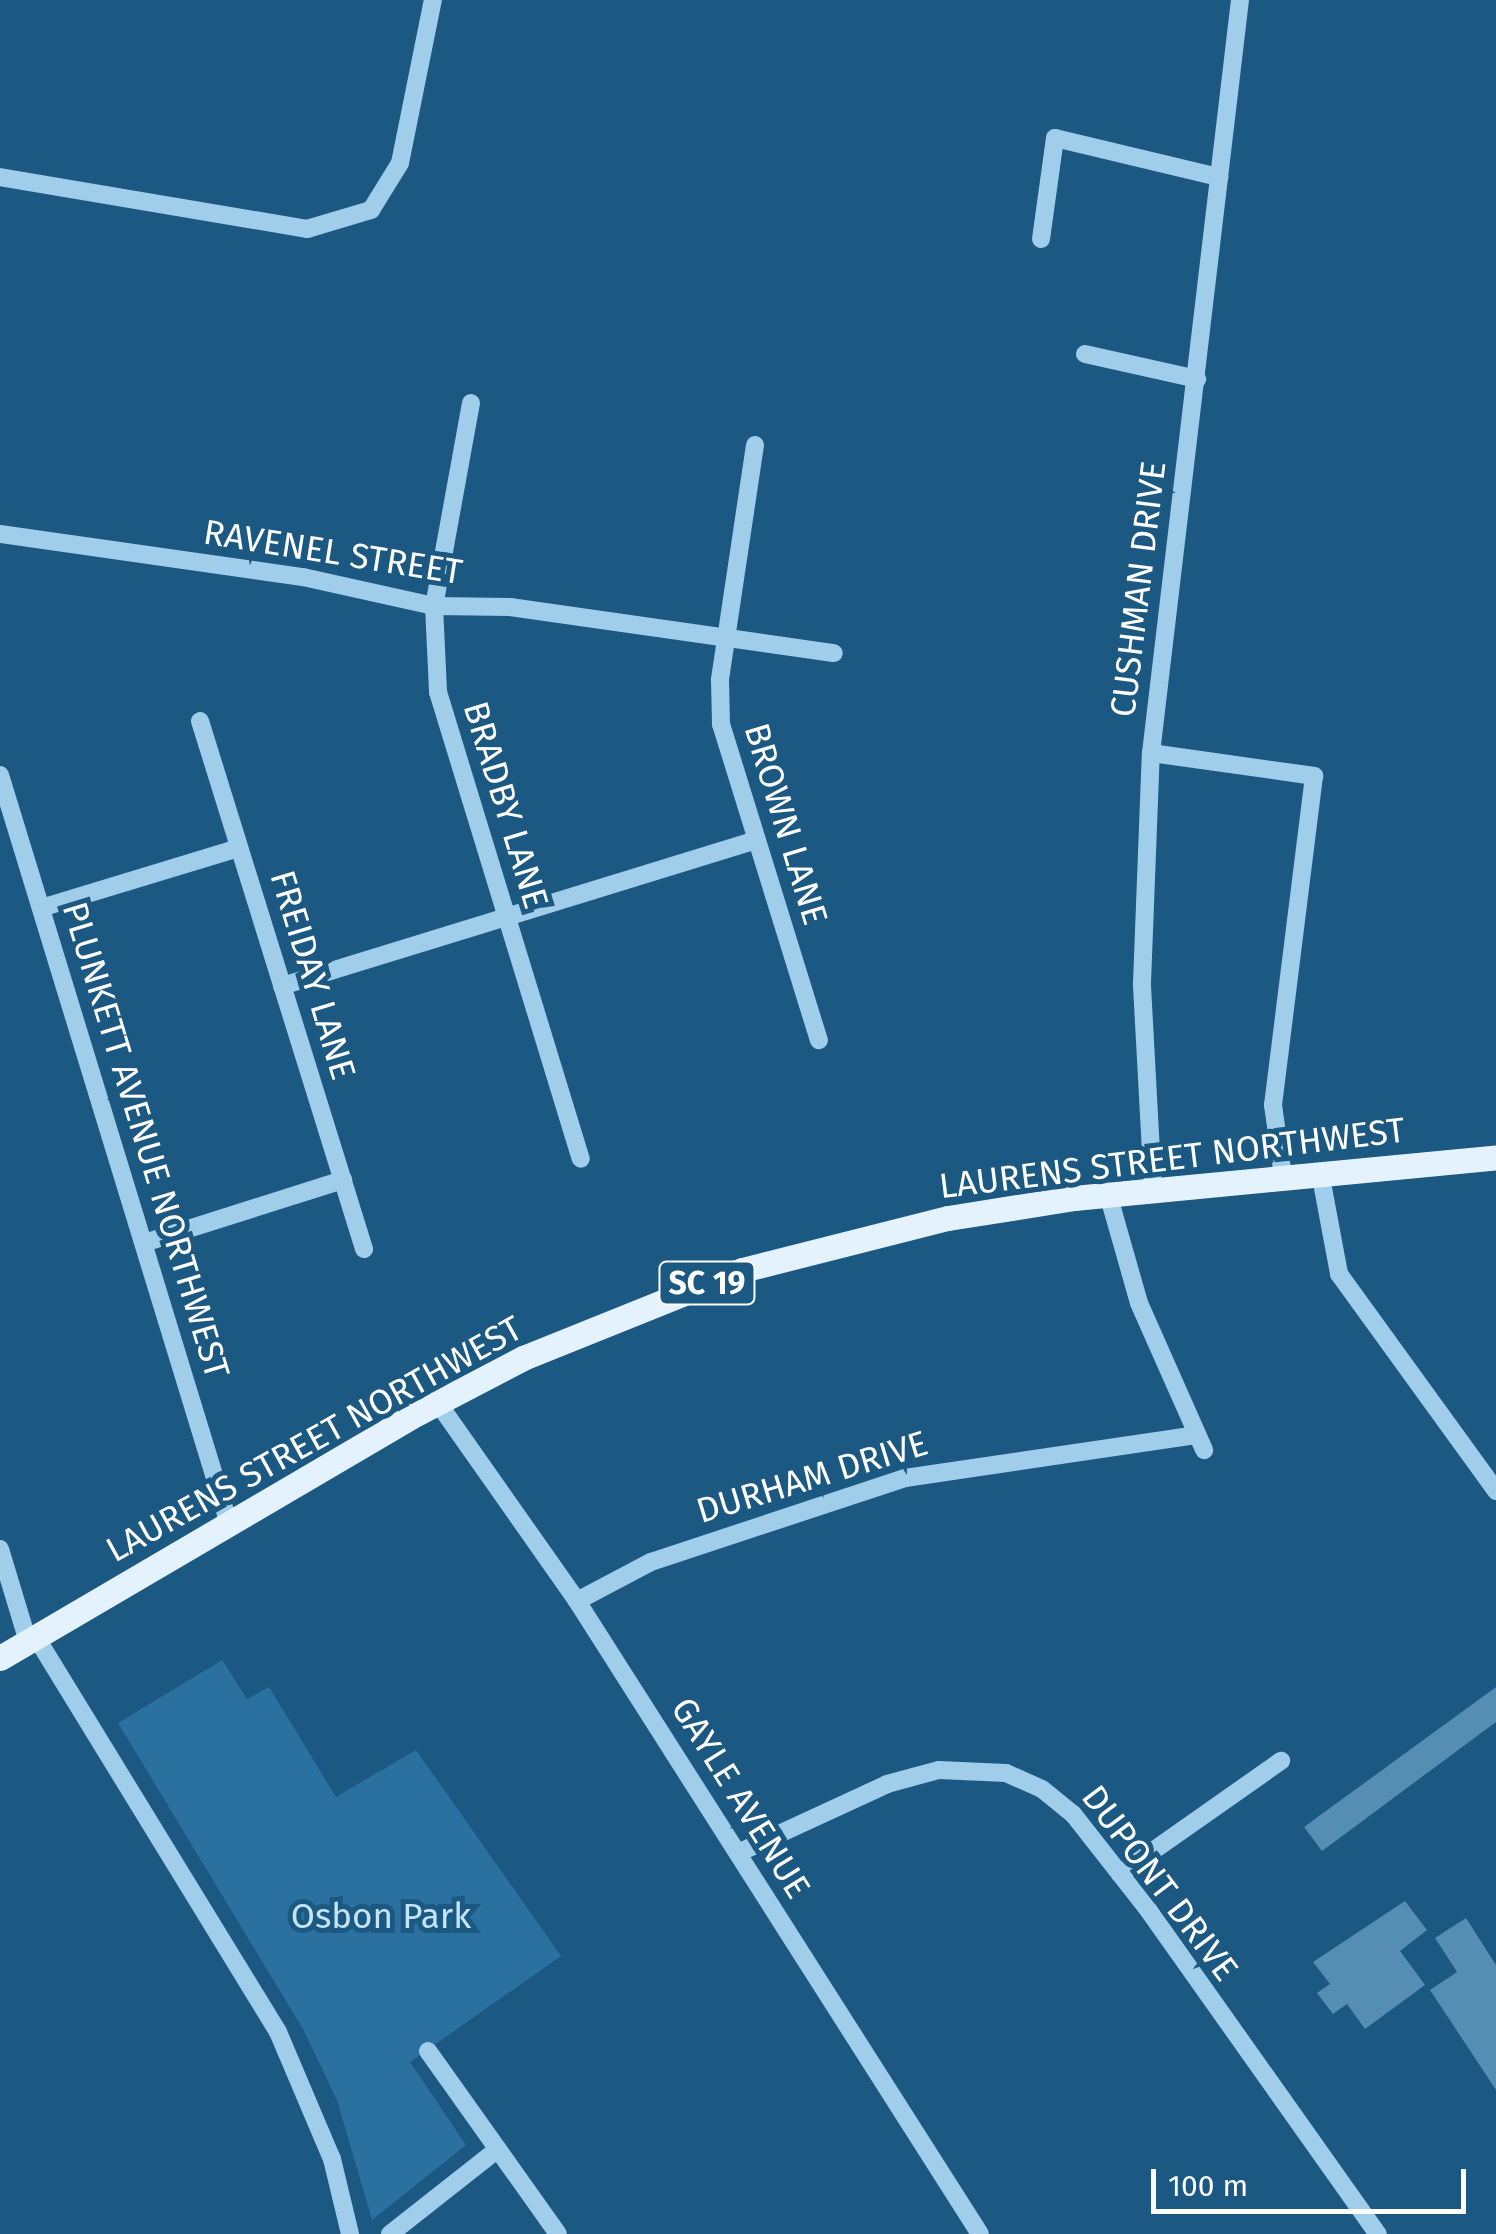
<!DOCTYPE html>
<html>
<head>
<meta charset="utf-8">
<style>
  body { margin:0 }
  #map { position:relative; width:1496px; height:2234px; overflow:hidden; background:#1b5882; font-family:"Fira Sans",sans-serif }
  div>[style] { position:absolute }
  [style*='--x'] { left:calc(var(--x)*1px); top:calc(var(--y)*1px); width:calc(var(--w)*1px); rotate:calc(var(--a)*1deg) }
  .green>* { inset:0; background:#2b719f }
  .building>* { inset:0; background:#558db3 }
  .minor>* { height:18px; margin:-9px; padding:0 9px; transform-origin:9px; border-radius:9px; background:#a0cdea }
  .major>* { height:25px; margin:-12.5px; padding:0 12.5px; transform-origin:12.5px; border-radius:12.5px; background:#e4f2fe }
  span { translate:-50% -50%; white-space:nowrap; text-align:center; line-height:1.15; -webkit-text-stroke:10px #1b5882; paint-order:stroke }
  .shield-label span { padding:2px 8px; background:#1b5882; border:2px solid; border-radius:8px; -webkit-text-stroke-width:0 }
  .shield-label { font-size:32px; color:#fff; font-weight:700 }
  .street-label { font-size:35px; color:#fff }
  .park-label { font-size:35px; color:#c5e4f8 }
  .scale { position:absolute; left:1151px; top:2169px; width:315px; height:45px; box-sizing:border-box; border:5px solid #fff; border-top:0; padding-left:12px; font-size:30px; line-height:35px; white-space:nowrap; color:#fff; -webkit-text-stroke:8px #1b5882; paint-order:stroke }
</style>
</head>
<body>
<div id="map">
  <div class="green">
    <i style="clip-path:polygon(222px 1660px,247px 1699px,269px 1687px,336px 1797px,416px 1750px,561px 1956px,410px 2062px,466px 2145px,372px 2220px,337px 2100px,303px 2029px,118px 1723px)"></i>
  </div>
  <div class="building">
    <i style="clip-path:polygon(1496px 1687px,1496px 1722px,1322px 1851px,1304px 1827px)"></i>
    <i style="clip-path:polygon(1405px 1901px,1427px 1930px,1400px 1951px,1425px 1985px,1365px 2029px,1347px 2004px,1333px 2014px,1317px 1993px,1330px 1984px,1313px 1962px)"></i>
    <i style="clip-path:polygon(1466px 1918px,1496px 1965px,1496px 2090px,1430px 1990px,1457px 1972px,1435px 1938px)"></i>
  </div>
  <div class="minor">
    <i style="--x:0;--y:177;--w:311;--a:9.6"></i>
    <i style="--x:307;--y:229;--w:67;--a:-16.5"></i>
    <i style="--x:371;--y:210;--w:55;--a:-58.3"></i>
    <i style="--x:400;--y:163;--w:166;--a:-78.6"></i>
    <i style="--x:1041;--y:239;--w:102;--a:-82.1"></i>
    <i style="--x:1055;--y:138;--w:169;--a:13.4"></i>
    <i style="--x:1085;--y:354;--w:115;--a:12.6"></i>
    <i style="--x:471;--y:403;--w:206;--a:100.3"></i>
    <i style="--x:434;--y:606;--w:86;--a:87.3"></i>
    <i style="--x:438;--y:692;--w:488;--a:73"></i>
    <i style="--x:755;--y:445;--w:238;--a:98.5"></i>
    <i style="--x:720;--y:680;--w:44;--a:88.7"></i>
    <i style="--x:721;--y:724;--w:331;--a:72.8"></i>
    <i style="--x:0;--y:534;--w:306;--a:8.1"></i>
    <i style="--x:303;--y:577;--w:134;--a:12.5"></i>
    <i style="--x:434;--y:606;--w:76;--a:0.8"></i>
    <i style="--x:510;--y:607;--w:327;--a:8.1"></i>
    <i style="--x:200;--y:721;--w:553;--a:72.74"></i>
    <i style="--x:1151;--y:753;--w:165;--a:8"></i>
    <i style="--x:1314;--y:776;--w:332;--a:97.1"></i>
    <i style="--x:1273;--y:1105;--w:72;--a:82"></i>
    <i style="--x:0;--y:775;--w:783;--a:73"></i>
    <i style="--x:41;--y:908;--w:207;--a:-16.9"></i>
    <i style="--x:282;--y:986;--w:496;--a:-17.1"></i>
    <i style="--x:1320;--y:1172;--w:104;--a:79.4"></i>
    <i style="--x:1339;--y:1274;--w:268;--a:54.1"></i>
    <i style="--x:1153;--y:1189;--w:206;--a:-93.1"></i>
    <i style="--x:1142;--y:983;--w:230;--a:-87.8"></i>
    <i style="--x:1151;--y:753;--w:758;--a:-83.26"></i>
    <i style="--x:1108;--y:1194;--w:113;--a:74.1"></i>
    <i style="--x:1139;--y:1303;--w:161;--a:66.1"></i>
    <i style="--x:144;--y:1243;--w:209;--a:-17.6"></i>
    <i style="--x:438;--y:1403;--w:242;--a:54.9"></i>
    <i style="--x:577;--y:1601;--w:750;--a:57.52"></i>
    <i style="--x:0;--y:1549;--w:97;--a:73.2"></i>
    <i style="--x:577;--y:1601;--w:84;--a:-27.8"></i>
    <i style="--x:651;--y:1562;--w:268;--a:-18.3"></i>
    <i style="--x:905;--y:1478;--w:294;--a:-8.4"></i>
    <i style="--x:36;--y:1637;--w:463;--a:58.5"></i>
    <i style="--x:278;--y:2032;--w:138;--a:67"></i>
    <i style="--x:332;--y:2159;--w:77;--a:76.5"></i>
    <i style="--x:738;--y:1853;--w:164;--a:-24.8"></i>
    <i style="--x:887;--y:1784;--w:54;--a:-15.1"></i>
    <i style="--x:939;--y:1770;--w:67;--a:2.6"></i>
    <i style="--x:1006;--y:1773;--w:39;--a:24"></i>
    <i style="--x:1042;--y:1789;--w:40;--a:39"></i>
    <i style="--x:1073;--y:1814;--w:123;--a:51.9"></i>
    <i style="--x:1149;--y:1911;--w:396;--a:54.7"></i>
    <i style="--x:1120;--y:1874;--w:197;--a:-35.1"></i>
    <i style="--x:428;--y:2051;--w:224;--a:54.6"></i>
    <i style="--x:390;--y:2234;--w:137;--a:-38.2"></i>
  </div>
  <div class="major">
    <i style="--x:0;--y:1658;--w:485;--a:-30.4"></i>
    <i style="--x:418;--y:1413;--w:119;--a:-27.6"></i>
    <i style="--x:523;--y:1358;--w:236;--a:-21.9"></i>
    <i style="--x:742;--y:1270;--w:212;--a:-14.2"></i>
    <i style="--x:948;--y:1218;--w:128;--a:-9"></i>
    <i style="--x:1074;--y:1198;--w:424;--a:-5.5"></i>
  </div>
  <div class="shield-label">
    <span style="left:707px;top:1283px">SC 19</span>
  </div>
  <div class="street-label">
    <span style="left:333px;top:552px;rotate:9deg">RAVENEL STREET</span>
    <span style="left:1138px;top:589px;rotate:-83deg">CUSHMAN DRIVE</span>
    <span style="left:506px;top:805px;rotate:73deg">BRADBY LANE</span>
    <span style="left:786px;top:824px;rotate:73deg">BROWN LANE</span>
    <span style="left:313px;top:975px;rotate:73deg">FREIDAY LANE</span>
    <span style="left:146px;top:1140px;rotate:73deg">PLUNKETT AVENUE NORTHWEST</span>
    <span style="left:1172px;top:1158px;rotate:-7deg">LAURENS STREET NORTHWEST</span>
    <span style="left:314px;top:1439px;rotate:-29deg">LAURENS STREET NORTHWEST</span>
    <span style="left:812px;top:1477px;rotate:-17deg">DURHAM DRIVE</span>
    <span style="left:741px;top:1798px;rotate:58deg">GAYLE AVENUE</span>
    <span style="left:1160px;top:1883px;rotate:53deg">DUPONT DRIVE</span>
  </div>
  <div class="park-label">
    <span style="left:381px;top:1916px">Osbon Park</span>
  </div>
  <div class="scale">100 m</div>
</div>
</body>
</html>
